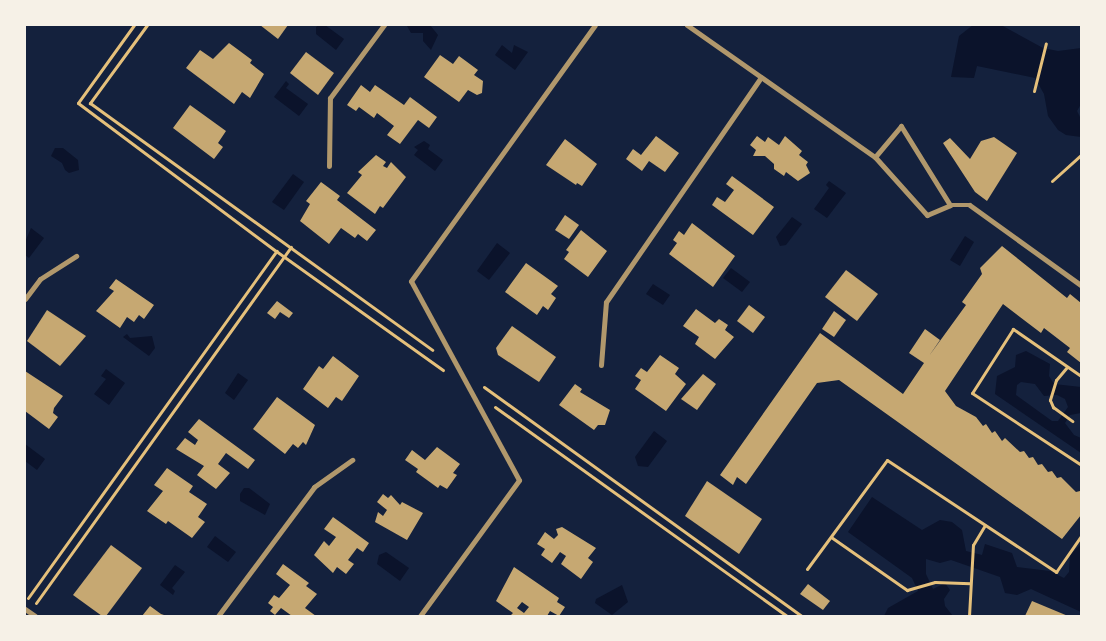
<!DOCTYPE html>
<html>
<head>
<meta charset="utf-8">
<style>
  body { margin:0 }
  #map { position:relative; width:1106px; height:641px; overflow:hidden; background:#14213d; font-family:Manrope,sans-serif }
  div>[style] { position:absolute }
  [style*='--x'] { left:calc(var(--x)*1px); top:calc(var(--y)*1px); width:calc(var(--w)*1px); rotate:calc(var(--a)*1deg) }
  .water>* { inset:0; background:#0b132b }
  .building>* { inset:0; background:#c6a872 }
  .path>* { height:3px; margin:-1.5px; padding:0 1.5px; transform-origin:1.5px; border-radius:1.5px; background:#e5c07b }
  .pedestrian>* { height:4.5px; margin:-2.25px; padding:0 2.25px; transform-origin:2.25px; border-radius:2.25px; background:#b1986c }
  .minor>* { height:5px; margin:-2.5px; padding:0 2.5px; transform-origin:2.5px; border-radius:2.5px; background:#b1986c }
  span { translate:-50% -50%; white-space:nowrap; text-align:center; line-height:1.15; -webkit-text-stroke:4.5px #f6f1e7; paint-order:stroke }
  .frame { position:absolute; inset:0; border:26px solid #f6f1e7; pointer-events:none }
</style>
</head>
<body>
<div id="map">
  <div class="water">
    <i style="clip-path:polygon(319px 25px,325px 25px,344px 39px,336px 50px,316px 34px,316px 27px)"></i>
    <i style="clip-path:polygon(430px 25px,438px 35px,431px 50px,423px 41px,423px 33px,411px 33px,407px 26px)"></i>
    <i style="clip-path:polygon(973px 25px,1001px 25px,1043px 48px,1058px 51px,1081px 48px,1081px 104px,1077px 111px,1081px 119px,1081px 137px,1066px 135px,1058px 130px,1048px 116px,1044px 94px,1035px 78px,977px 66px,974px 78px,951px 77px,959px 36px)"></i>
    <i style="clip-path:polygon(502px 45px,512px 53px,514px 45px,528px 52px,515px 70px,495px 55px)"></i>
    <i style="clip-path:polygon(286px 81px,289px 84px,286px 88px,308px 104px,299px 116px,274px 97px)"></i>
    <i style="clip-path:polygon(424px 141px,430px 145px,428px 149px,443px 160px,435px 171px,414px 155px,418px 150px,414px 147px)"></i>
    <i style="clip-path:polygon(55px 148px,63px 148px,78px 160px,79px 170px,69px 173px,65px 170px,62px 163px,51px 156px)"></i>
    <i style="clip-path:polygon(293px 174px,304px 182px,284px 210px,272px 202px)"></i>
    <i style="clip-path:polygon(829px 181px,846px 193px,827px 218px,814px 209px,829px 188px,826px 185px)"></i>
    <i style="clip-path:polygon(792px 217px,802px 224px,786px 245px,780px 246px,776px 237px)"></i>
    <i style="clip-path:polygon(31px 228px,44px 238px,29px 258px,25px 255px,25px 242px)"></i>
    <i style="clip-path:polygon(965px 236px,974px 242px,960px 266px,950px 260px)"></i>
    <i style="clip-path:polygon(497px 243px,510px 253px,489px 280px,477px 271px)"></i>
    <i style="clip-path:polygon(731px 268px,750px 282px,742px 292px,723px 278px)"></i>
    <i style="clip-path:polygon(653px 284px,670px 295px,663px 305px,646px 294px)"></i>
    <i style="clip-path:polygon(127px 334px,130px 338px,152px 336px,155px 348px,149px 356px,123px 337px)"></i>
    <i style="clip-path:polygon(evenodd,1026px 351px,1050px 364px,1049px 376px,1054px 384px,1081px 387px,1081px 413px,1070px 415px,1065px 423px,1074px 435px,1081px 438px,1081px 453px,995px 394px,997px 376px,1015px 367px,1016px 355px,1026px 351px,1021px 382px,1035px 384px,1044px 396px,1057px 395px,1065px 399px,1068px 407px,1058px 421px,1052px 421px,1016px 395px,1017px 385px,1021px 382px)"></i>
    <i style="clip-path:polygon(106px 369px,125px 383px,109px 405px,94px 394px,106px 379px,101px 376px)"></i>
    <i style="clip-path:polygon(238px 373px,248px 380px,234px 400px,225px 393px)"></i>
    <i style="clip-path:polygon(654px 431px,667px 441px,648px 467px,638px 466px,635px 457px)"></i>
    <i style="clip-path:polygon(25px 444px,45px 459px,37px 470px,25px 461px)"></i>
    <i style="clip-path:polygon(244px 488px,249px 488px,270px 504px,265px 515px,240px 501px,240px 494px)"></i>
    <i style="clip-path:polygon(872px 497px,922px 530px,940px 520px,952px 522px,962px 530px,966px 551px,982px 555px,985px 544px,1012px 553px,1017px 567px,1050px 571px,1064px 578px,1069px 572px,1070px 555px,1081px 544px,1081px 612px,1031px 589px,1017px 595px,1005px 593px,1000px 577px,951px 560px,940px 563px,926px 559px,926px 574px,933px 589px,945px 583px,950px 590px,944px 599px,945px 606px,953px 616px,884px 616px,888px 608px,918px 591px,912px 578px,848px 532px)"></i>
    <i style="clip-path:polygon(215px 536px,236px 552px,228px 562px,207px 547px)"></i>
    <i style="clip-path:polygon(386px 552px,409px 568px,400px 581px,377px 564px,379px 555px)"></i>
    <i style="clip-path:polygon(175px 565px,185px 572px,172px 588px,175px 591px,173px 595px,160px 585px)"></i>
    <i style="clip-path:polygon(622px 585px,628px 602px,612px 615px,595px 603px,596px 599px)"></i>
  </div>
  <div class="building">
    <i style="clip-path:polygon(260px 25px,288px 25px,278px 39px)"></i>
    <i style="clip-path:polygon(229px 43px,252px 60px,250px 63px,264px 74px,250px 98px,242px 92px,234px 104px,186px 68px,200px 50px,213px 59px)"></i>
    <i style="clip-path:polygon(306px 52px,334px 73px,318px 95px,290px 73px)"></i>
    <i style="clip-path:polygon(440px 55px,453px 64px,459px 56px,478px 70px,474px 75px,483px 81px,482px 93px,477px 95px,468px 90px,459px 102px,424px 77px)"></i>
    <i style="clip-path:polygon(361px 85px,370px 92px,375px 85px,404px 105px,410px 97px,437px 117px,429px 128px,418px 120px,400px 144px,387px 135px,394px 126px,377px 113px,374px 118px,359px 107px,356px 111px,347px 105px)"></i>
    <i style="clip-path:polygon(190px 105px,226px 131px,218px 143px,223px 147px,214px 159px,173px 128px)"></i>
    <i style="clip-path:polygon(656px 136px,679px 153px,665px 172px,649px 161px,642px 171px,626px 159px,633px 149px,641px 155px)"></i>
    <i style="clip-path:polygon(757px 136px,765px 142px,768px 137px,779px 145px,785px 136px,802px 151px,799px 155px,808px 162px,806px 165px,810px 173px,798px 181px,786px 172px,784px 176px,774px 169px,774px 164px,765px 156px,753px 156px,756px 150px,750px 145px)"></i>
    <i style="clip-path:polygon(994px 137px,1017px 153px,987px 201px,975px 192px,943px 143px,950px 138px,970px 159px,981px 141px)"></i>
    <i style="clip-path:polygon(565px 139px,597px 164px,582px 186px,577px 183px,576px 185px,546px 165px)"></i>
    <i style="clip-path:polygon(376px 155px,386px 162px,383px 166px,387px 168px,391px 162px,406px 177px,383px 208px,380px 206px,375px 214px,347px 193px,362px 175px,358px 172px)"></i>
    <i style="clip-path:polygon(732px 176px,774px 207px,753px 235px,712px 205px,717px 197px,725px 202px,734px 190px,726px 184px)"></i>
    <i style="clip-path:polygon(321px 182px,340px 196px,337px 200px,376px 230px,367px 241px,358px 234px,355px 238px,341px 228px,329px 244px,300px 221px,310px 204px,306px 201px)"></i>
    <i style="clip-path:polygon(565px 215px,579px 225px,569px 239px,555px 230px)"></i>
    <i style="clip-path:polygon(692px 223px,735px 256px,713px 287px,669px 254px,677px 243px,673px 240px,679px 231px,684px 235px)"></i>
    <i style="clip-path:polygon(581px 230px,607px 251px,588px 277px,564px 259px,569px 252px,566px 250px)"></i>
    <i style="clip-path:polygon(1002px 246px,1067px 298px,1070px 294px,1081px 303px,1081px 363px,1067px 352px,1070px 348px,1044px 328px,1041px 333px,1003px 304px,945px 391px,956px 406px,976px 417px,983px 426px,986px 424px,992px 433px,995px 431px,1002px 441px,1005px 438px,1020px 452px,1024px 451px,1029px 458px,1033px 457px,1038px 465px,1042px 464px,1048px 472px,1052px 471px,1057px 478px,1061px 477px,1076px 492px,1080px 491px,1081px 515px,1062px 539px,839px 380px,817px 383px,746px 484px,737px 477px,733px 485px,720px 475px,820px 333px,903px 394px,924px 363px,909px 353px,925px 329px,940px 340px,929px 356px,966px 305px,962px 302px,982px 274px,980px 268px)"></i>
    <i style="clip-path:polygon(526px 263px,558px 286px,551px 294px,556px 298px,548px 310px,543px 306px,537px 315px,505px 292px)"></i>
    <i style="clip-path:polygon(846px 270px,878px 294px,857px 321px,825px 297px)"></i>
    <i style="clip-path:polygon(116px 279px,154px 305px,144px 319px,139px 315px,134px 322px,127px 317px,120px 328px,96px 311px,114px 291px,109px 288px)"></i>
    <i style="clip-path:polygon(277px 301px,293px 313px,289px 318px,280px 312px,275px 319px,267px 313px)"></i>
    <i style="clip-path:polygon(749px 305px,765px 317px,753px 333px,737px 321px)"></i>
    <i style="clip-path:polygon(696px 309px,715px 323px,719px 319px,728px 325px,725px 330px,734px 337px,715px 359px,695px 344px,699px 337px,683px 326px)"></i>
    <i style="clip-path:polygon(47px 310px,86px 336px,60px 366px,27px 341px)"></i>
    <i style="clip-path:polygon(834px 311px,846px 320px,834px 337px,822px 329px)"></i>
    <i style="clip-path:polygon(512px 326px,556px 357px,539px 382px,498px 355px,496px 348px)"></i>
    <i style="clip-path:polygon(660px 355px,679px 368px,675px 374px,686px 384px,666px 411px,635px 389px,641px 380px,635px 376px,641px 368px,647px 372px)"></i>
    <i style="clip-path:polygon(333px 356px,359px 376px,342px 401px,336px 397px,328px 408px,303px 389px,319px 366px,323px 369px)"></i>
    <i style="clip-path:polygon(25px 371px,63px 396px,54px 408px,53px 413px,58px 417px,49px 429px,25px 411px)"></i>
    <i style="clip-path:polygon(703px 374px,716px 384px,697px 410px,681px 399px)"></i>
    <i style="clip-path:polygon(575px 384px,582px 389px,580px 392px,610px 410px,605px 425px,598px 425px,594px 430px,559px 405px)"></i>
    <i style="clip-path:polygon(277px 397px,315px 425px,306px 445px,303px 442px,298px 448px,293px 444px,285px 454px,253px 429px)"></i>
    <i style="clip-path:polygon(199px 419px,255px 460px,248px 469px,226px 453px,218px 464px,230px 473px,216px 489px,197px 475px,204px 466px,176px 449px,185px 438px,195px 445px,198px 440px,188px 432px)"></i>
    <i style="clip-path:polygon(437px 447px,460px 464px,453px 473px,457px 475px,447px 489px,440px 485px,438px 488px,416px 472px,418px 469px,405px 460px,412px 450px,425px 460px)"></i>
    <i style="clip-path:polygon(167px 468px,193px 486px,189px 492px,207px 504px,198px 517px,205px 522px,192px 538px,168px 521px,166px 524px,147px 511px,163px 491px,154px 485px)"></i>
    <i style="clip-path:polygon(707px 481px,762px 519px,739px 554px,685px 516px)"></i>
    <i style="clip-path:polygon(383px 494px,388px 498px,391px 495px,400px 505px,402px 502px,423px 513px,407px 540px,375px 522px,378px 512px,383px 516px,387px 510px,377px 502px)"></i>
    <i style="clip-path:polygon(333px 517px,369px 543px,363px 552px,357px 548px,348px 560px,354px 564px,346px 574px,337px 567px,333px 573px,314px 555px,324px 541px,329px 546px,336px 537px,324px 529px)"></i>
    <i style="clip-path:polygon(562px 527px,596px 548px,588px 558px,593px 562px,581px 579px,561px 564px,566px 556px,560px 552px,552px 563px,541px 555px,545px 549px,537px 544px,545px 532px,554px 539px,558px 535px,556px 529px)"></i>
    <i style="clip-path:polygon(111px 545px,142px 568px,106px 616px,102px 616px,73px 595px)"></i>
    <i style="clip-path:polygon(283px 564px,309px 583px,306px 586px,317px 594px,305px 608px,316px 616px,292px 616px,281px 608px,275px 615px,270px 611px,273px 607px,268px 603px,274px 595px,279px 598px,290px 585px,276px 574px)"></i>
    <i style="clip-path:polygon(evenodd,514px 567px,559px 598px,557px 602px,565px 607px,559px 616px,550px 611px,547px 616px,510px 616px,513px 613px,496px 601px,514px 567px,522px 602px,529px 607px,524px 613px,517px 608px,522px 602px)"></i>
    <i style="clip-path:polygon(808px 584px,830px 601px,823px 610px,800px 594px)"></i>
    <i style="clip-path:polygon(1032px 601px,1068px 616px,1025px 616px)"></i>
    <i style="clip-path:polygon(150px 606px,161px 614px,167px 616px,142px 616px)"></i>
  </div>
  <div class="path">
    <i style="--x:134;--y:25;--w:96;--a:125.7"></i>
    <i style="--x:78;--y:103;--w:247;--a:36.8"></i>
    <i style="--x:276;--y:251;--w:205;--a:35.5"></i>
    <i style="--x:147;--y:25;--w:97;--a:126.2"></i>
    <i style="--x:90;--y:103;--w:422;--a:35.8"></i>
    <i style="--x:1034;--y:91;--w:49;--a:-76"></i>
    <i style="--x:1052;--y:181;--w:39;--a:-42"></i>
    <i style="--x:1067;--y:367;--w:17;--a:130"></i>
    <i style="--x:1056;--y:380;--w:21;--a:107"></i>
    <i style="--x:1050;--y:400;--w:8;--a:67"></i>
    <i style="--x:1053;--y:407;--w:24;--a:36"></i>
    <i style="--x:1081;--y:376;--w:83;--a:-145.3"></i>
    <i style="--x:1013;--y:329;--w:76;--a:122.6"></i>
    <i style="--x:972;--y:393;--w:131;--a:33.4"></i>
    <i style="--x:484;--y:387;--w:392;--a:35.8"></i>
    <i style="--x:495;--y:407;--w:359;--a:35.6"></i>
    <i style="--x:831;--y:537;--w:93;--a:34.9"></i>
    <i style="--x:907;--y:590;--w:29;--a:-16"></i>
    <i style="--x:935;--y:582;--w:35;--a:2"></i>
    <i style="--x:807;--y:569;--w:135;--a:-53.7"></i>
    <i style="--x:887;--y:460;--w:203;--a:33.5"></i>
    <i style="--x:1056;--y:572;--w:44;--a:-55.2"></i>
    <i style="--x:28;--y:598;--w:427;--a:-54.4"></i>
    <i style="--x:36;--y:603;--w:438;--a:-54.4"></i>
    <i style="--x:969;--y:616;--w:71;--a:-86.8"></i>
    <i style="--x:973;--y:545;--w:23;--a:-59"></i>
  </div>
  <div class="pedestrian">
    <i style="--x:950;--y:205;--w:20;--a:0"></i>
    <i style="--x:970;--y:205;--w:137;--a:35.8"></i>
  </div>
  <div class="minor">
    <i style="--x:687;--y:25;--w:230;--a:35.1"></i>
    <i style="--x:875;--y:157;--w:78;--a:48.1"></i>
    <i style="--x:927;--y:215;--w:25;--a:-23"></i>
    <i style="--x:950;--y:205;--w:93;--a:-121.8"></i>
    <i style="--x:901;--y:126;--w:40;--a:130"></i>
    <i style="--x:329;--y:166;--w:68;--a:-89.2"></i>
    <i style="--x:330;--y:98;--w:91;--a:-53.5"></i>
    <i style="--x:25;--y:299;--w:25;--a:-53"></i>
    <i style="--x:40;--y:279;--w:43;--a:-32.6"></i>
    <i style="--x:601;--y:365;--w:63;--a:-85.5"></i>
    <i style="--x:606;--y:302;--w:273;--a:-55.4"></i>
    <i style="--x:25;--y:609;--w:12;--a:35"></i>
    <i style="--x:218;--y:616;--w:161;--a:-53.3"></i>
    <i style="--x:314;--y:487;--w:47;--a:-35.4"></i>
    <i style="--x:420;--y:616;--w:168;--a:-53.9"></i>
    <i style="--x:519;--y:480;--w:226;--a:-118.5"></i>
    <i style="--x:411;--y:281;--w:315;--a:-54.3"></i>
  </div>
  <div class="frame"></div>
</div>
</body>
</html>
